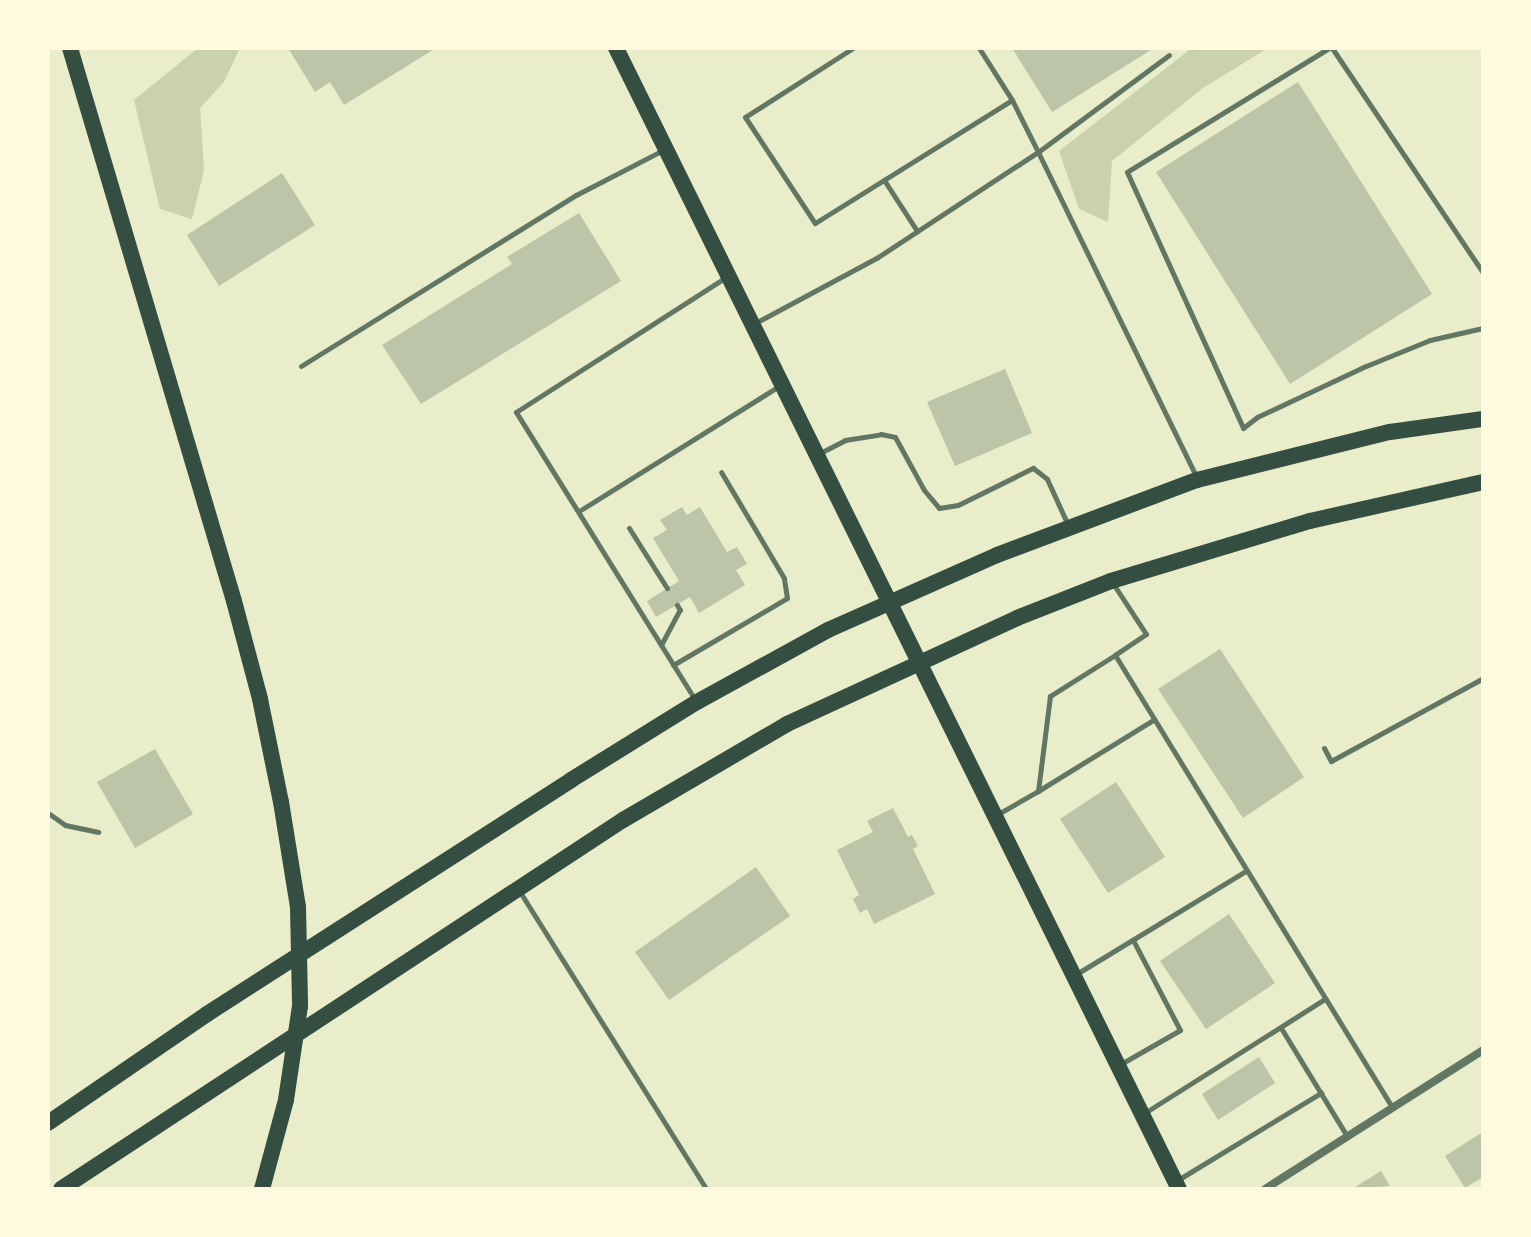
<!DOCTYPE html>
<html>
<head>
<meta charset="utf-8">
<style>
  body { margin:0 }
  #map { position:relative; width:1531px; height:1237px; overflow:hidden; background:#e9edc9; font-family:"Source Sans 3",sans-serif }
  div>[style] { position:absolute }
  [style*='--x'] { left:calc(var(--x)*1px); top:calc(var(--y)*1px); width:calc(var(--w)*1px); rotate:calc(var(--a)*1deg) }
  .green>* { inset:0; background:#cad2ad }
  .building>* { inset:0; background:#bcc5a7 }
  .service>* { height:5px; margin:-2.5px; padding:0 2.5px; transform-origin:2.5px; border-radius:2.5px; background:#617663 }
  .minor>* { height:8px; margin:-4px; padding:0 4px; transform-origin:4px; border-radius:4px; background:#617663 }
  .primary>* { height:16px; margin:-8px; padding:0 8px; transform-origin:8px; border-radius:8px; background:#344e41 }
  .trunk>* { height:16px; margin:-8px; padding:0 8px; transform-origin:8px; border-radius:8px; background:#344e41 }
  span { translate:-50% -50%; white-space:nowrap; text-align:center; line-height:1.15; -webkit-text-stroke:6px #fefae0; paint-order:stroke }
  .frame { position:absolute; inset:0; border:50px solid #fefae0; pointer-events:none }
</style>
</head>
<body>
<div id="map">
  <div class="green">
    <i style="clip-path:polygon(198px 48px,239px 50px,224px 82px,200px 108px,204px 170px,192px 219px,160px 209px,134px 100px)"></i>
    <i style="clip-path:polygon(1192px 48px,1268px 48px,1203px 88px,1112px 161px,1108px 222px,1079px 209px,1059px 151px)"></i>
  </div>
  <div class="building">
    <i style="clip-path:polygon(288px 48px,436px 48px,344px 105px,330px 82px,315px 92px)"></i>
    <i style="clip-path:polygon(1012px 48px,1154px 48px,1052px 112px)"></i>
    <i style="clip-path:polygon(1298px 82px,1432px 294px,1290px 384px,1156px 172px)"></i>
    <i style="clip-path:polygon(282px 173px,315px 225px,219px 286px,187px 235px)"></i>
    <i style="clip-path:polygon(579px 213px,621px 281px,421px 404px,382px 345px,512px 264px,507px 257px)"></i>
    <i style="clip-path:polygon(1005px 369px,1032px 433px,955px 466px,927px 402px)"></i>
    <i style="clip-path:polygon(682px 507px,687px 515px,700px 507px,727px 552px,737px 547px,747px 564px,736px 570px,745px 585px,699px 613px,690px 597px,656px 617px,647px 601px,679px 581px,653px 538px,667px 530px,660px 520px)"></i>
    <i style="clip-path:polygon(1220px 649px,1304px 777px,1243px 818px,1158px 689px)"></i>
    <i style="clip-path:polygon(155px 749px,193px 814px,135px 848px,97px 782px)"></i>
    <i style="clip-path:polygon(1116px 782px,1165px 857px,1108px 893px,1060px 819px)"></i>
    <i style="clip-path:polygon(893px 808px,908px 837px,912px 835px,918px 846px,913px 849px,935px 894px,874px 924px,867px 909px,860px 913px,853px 899px,859px 895px,837px 850px,873px 832px,867px 821px)"></i>
    <i style="clip-path:polygon(756px 867px,790px 916px,669px 1000px,635px 952px)"></i>
    <i style="clip-path:polygon(1229px 914px,1275px 983px,1206px 1029px,1160px 961px)"></i>
    <i style="clip-path:polygon(1259px 1057px,1275px 1083px,1218px 1120px,1202px 1094px)"></i>
    <i style="clip-path:polygon(1483px 1132px,1483px 1177px,1465px 1188px,1445px 1156px)"></i>
    <i style="clip-path:polygon(1381px 1171px,1390px 1186px,1352px 1189px)"></i>
  </div>
  <div class="service">
    <i style="--x:853;--y:48;--w:128;--a:147.4"></i>
    <i style="--x:745;--y:117;--w:127;--a:56.6"></i>
    <i style="--x:815;--y:223;--w:232;--a:-32"></i>
    <i style="--x:979;--y:48;--w:62;--a:57.6"></i>
    <i style="--x:1012;--y:100;--w:58;--a:63.4"></i>
    <i style="--x:1038;--y:152;--w:163;--a:-36.5"></i>
    <i style="--x:1329;--y:48;--w:237;--a:148.5"></i>
    <i style="--x:1127;--y:172;--w:281;--a:65.6"></i>
    <i style="--x:1243;--y:428;--w:18;--a:-38"></i>
    <i style="--x:1257;--y:417;--w:120;--a:-25.1"></i>
    <i style="--x:1366;--y:366;--w:69;--a:-22.1"></i>
    <i style="--x:1430;--y:340;--w:54;--a:-12.8"></i>
    <i style="--x:1332;--y:48;--w:271;--a:56.1"></i>
    <i style="--x:884;--y:180;--w:61;--a:57.1"></i>
    <i style="--x:757;--y:322;--w:137;--a:-28.2"></i>
    <i style="--x:878;--y:257;--w:191;--a:-33.3"></i>
    <i style="--x:1038;--y:152;--w:360;--a:64"></i>
    <i style="--x:301;--y:366;--w:324;--a:-31.9"></i>
    <i style="--x:576;--y:195;--w:100;--a:-27.3"></i>
    <i style="--x:820;--y:453;--w:28;--a:-27"></i>
    <i style="--x:845;--y:440;--w:36;--a:-9"></i>
    <i style="--x:881;--y:434;--w:14;--a:12"></i>
    <i style="--x:895;--y:437;--w:60;--a:61.3"></i>
    <i style="--x:924;--y:490;--w:23;--a:50"></i>
    <i style="--x:939;--y:508;--w:19;--a:-9"></i>
    <i style="--x:958;--y:505;--w:84;--a:-26.3"></i>
    <i style="--x:1033;--y:468;--w:18;--a:38"></i>
    <i style="--x:1047;--y:479;--w:51;--a:65.5"></i>
    <i style="--x:579;--y:511;--w:238;--a:-32"></i>
    <i style="--x:629;--y:528;--w:71;--a:57.7"></i>
    <i style="--x:1112;--y:582;--w:62;--a:56.8"></i>
    <i style="--x:1146;--y:634;--w:37;--a:146"></i>
    <i style="--x:1115;--y:655;--w:530;--a:58.5"></i>
    <i style="--x:661;--y:645;--w:40;--a:-62"></i>
    <i style="--x:680;--y:610;--w:6;--a:-121"></i>
    <i style="--x:1115;--y:655;--w:77;--a:147.8"></i>
    <i style="--x:1050;--y:696;--w:96;--a:97.2"></i>
    <i style="--x:1038;--y:791;--w:135;--a:-31.7"></i>
    <i style="--x:673;--y:665;--w:132;--a:-30.4"></i>
    <i style="--x:787;--y:598;--w:20;--a:-99"></i>
    <i style="--x:784;--y:578;--w:123;--a:-120.7"></i>
    <i style="--x:694;--y:698;--w:337;--a:-121.9"></i>
    <i style="--x:516;--y:412;--w:250;--a:-32.7"></i>
    <i style="--x:1324;--y:748;--w:15;--a:62"></i>
    <i style="--x:1331;--y:761;--w:173;--a:-28.6"></i>
    <i style="--x:48;--y:813;--w:21;--a:35"></i>
    <i style="--x:65;--y:825;--w:34;--a:12"></i>
    <i style="--x:998;--y:814;--w:46;--a:-29.9"></i>
    <i style="--x:520;--y:892;--w:350;--a:57.9"></i>
    <i style="--x:1078;--y:973;--w:197;--a:-31.3"></i>
    <i style="--x:1281;--y:1028;--w:127;--a:58.6"></i>
    <i style="--x:1119;--y:1065;--w:70;--a:-29.8"></i>
    <i style="--x:1180;--y:1030;--w:102;--a:-117.6"></i>
    <i style="--x:1146;--y:1112;--w:212;--a:-32.3"></i>
    <i style="--x:1176;--y:1181;--w:170;--a:-31.3"></i>
  </div>
  <div class="minor">
    <i style="--x:1265;--y:1189;--w:259;--a:-32.5"></i>
  </div>
  <div class="primary">
    <i style="--x:48;--y:1123;--w:193;--a:-34.4"></i>
    <i style="--x:207;--y:1014;--w:433;--a:-32.7"></i>
    <i style="--x:571;--y:780;--w:148;--a:-31.8"></i>
    <i style="--x:697;--y:702;--w:149;--a:-28.8"></i>
    <i style="--x:828;--y:630;--w:185;--a:-23.9"></i>
    <i style="--x:997;--y:555;--w:214;--a:-20.6"></i>
    <i style="--x:1197;--y:480;--w:199;--a:-14"></i>
    <i style="--x:1390;--y:432;--w:94;--a:-8"></i>
    <i style="--x:61;--y:1189;--w:672;--a:-33.29"></i>
    <i style="--x:623;--y:820;--w:190;--a:-30.3"></i>
    <i style="--x:787;--y:724;--w:253;--a:-24.7"></i>
    <i style="--x:1017;--y:618;--w:101;--a:-21.5"></i>
    <i style="--x:1111;--y:581;--w:208;--a:-16.8"></i>
    <i style="--x:1310;--y:521;--w:177;--a:-12.7"></i>
  </div>
  <div class="trunk">
    <i style="--x:70;--y:48;--w:577;--a:73.48"></i>
    <i style="--x:234;--y:601;--w:101;--a:75.1"></i>
    <i style="--x:260;--y:699;--w:105;--a:78.5"></i>
    <i style="--x:281;--y:802;--w:106;--a:80.8"></i>
    <i style="--x:298;--y:907;--w:99;--a:88.8"></i>
    <i style="--x:300;--y:1006;--w:95;--a:98.5"></i>
    <i style="--x:286;--y:1100;--w:92;--a:105.1"></i>
    <i style="--x:616;--y:48;--w:1272;--a:63.74"></i>
  </div>
  <div class="frame"></div>
</div>
</body>
</html>
